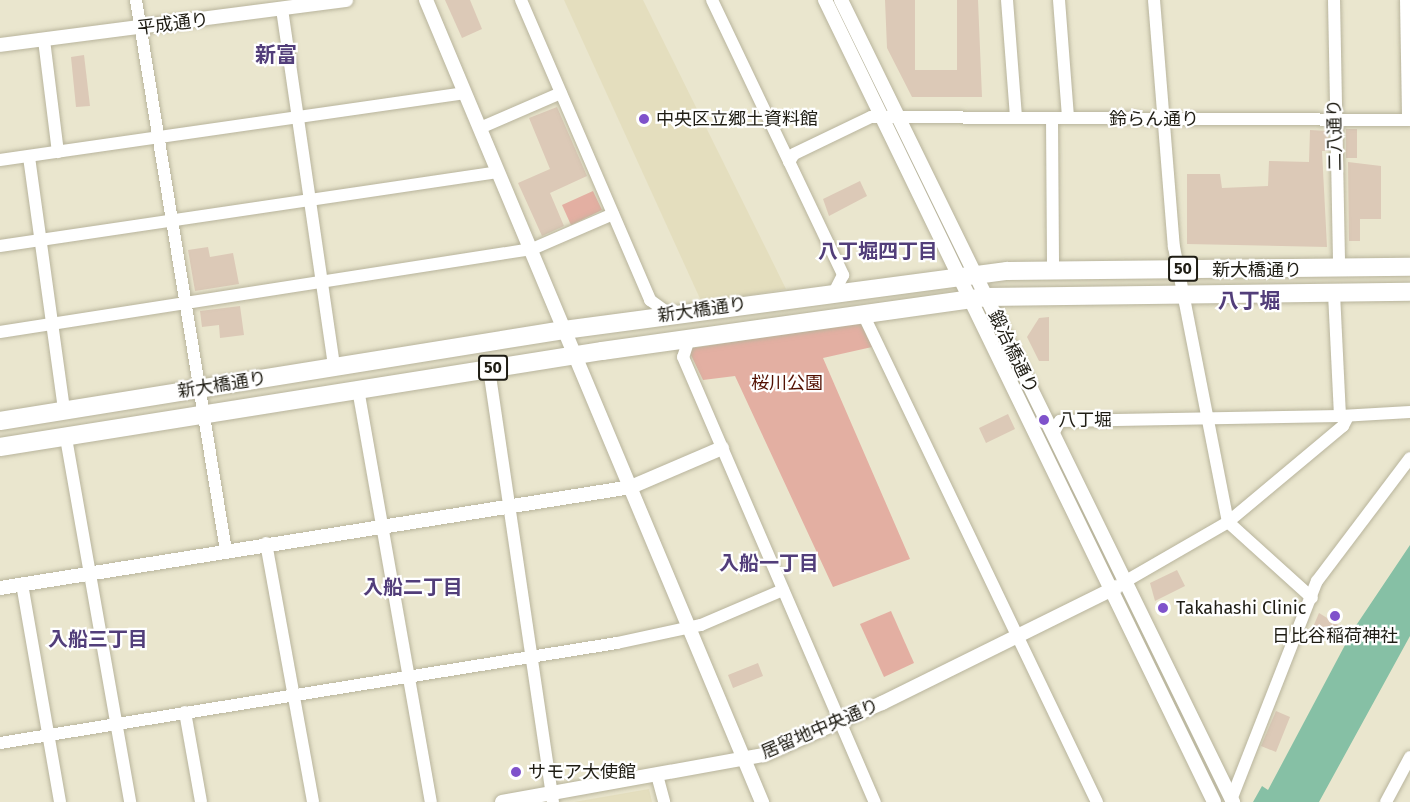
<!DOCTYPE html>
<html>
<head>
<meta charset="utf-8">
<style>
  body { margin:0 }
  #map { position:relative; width:1410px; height:802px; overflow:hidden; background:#eae6ce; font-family:"Fira Sans","Noto Sans JP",sans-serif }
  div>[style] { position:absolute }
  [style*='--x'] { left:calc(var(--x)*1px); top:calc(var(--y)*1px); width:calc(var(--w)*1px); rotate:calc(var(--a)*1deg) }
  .built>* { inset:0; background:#e4debe }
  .green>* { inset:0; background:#e3afa2 }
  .water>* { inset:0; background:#86c0a5 }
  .building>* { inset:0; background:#dcc9b7 }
  .roads { filter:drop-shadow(0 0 2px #b8b49c) drop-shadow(0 0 2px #b8b49c) }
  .minor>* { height:12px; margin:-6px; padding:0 6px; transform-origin:6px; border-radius:6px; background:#fff }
  .tertiary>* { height:14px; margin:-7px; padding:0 7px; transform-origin:7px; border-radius:7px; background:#fff }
  .primary>* { height:18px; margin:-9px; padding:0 9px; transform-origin:9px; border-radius:9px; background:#fff }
  .dots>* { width:16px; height:16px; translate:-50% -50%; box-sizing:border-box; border:3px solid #fff; border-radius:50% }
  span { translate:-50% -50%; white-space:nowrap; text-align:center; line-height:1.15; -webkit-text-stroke:4.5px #fff; paint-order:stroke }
  .shield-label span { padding:2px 4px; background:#fff; border:2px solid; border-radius:4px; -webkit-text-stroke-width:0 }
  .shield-label { font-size:16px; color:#1f1d14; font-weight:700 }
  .street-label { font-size:18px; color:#1f1d14 }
  .poi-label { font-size:18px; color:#1f1d14 }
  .left { translate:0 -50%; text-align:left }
  .park-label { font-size:18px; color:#521001 }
  .neighbourhood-label { font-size:20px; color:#523e7a; font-weight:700 }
  .quarter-label { font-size:21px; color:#523e7a; font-weight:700 }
</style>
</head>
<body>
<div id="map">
  <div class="built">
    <i style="clip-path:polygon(564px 0,643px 0,786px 289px,702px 303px)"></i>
    <i style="clip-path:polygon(649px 789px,652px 802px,574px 802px)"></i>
  </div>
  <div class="green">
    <i style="clip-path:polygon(593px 191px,602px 210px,571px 225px,562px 205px)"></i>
    <i style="clip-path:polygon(860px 322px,872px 347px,823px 358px,910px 559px,833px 587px,735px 376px,703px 380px,690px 353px,693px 348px)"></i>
    <i style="clip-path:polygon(891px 611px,914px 663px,884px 677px,860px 624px)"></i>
  </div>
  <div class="water">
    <i style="clip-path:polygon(1410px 545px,1410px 636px,1319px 802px,1253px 802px,1262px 786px,1268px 790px,1353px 630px)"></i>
  </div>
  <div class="building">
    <i style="clip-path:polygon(445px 0,470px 0,482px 29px,462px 38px)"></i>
    <i style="clip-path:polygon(885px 0,915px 0,915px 70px,957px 70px,957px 0,978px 0,982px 97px,912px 97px,887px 48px)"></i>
    <i style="clip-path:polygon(84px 55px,90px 106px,76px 107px,71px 57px)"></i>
    <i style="clip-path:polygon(557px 107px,587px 176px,550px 193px,564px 226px,542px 236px,518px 183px,550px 169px,529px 118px)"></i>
    <i style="clip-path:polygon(1346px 129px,1357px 129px,1357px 158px,1346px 158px)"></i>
    <i style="clip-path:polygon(1310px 130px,1328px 131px,1329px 151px,1322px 151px,1327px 247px,1187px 244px,1187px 174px,1220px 174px,1222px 188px,1268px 186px,1269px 161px,1309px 162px)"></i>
    <i style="clip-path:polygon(1348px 162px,1381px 166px,1381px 219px,1360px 219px,1360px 241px,1349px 241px)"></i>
    <i style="clip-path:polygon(860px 181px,867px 196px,829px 216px,823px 199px)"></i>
    <i style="clip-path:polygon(208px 247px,210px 257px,233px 253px,239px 284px,195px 291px,188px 250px)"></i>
    <i style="clip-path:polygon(240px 306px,244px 335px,220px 338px,219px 325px,202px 327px,200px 311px)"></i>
    <i style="clip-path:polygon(1049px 317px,1049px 361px,1039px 361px,1027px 337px,1039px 318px)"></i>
    <i style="clip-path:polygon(1008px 414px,1015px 429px,986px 443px,979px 428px)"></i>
    <i style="clip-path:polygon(1177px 570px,1185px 586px,1155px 601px,1150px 583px)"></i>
    <i style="clip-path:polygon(1319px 613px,1340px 626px,1333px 645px,1310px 634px)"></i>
    <i style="clip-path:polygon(758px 663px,763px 676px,733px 688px,728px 675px)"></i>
    <i style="clip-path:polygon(1276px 711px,1290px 717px,1276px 752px,1261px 746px)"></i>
  </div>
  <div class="roads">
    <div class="minor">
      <i style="--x:136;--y:0;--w:558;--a:80.72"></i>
      <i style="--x:521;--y:0;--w:327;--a:66.7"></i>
      <i style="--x:650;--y:300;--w:24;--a:36"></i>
      <i style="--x:712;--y:0;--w:305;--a:64.5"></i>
      <i style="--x:843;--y:275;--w:20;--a:117"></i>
      <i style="--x:1007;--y:0;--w:118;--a:85.6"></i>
      <i style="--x:1059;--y:0;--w:118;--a:85.6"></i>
      <i style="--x:1154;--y:0;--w:248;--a:85.4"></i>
      <i style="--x:1174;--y:247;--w:280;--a:78.9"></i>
      <i style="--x:1228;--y:522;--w:113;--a:42.1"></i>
      <i style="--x:1334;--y:0;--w:270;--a:88.9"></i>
      <i style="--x:1406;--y:0;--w:120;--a:89"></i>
      <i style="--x:282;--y:9;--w:362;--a:81.7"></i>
      <i style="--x:44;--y:40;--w:113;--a:82.9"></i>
      <i style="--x:1052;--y:118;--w:152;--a:89.6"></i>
      <i style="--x:480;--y:128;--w:88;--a:-23.4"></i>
      <i style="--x:29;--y:157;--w:255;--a:82.1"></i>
      <i style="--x:0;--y:160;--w:470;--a:-8.2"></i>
      <i style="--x:789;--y:162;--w:9;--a:-58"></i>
      <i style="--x:794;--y:154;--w:85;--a:-25.7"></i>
      <i style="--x:871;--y:117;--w:539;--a:0.32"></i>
      <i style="--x:0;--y:246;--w:503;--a:-8.45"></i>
      <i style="--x:864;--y:316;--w:539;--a:64.39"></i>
      <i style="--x:0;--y:332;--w:538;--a:-8.87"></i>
      <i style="--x:532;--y:249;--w:88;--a:-23.4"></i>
      <i style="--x:689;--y:339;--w:19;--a:108"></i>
      <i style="--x:683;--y:357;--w:485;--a:66.7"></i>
      <i style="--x:489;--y:369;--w:438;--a:81.6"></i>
      <i style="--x:358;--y:389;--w:419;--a:80"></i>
      <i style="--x:1341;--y:416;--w:69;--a:-3.3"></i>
      <i style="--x:1053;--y:434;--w:15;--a:-62"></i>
      <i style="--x:1060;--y:421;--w:280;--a:-1"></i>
      <i style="--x:1340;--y:416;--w:123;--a:-92.8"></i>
      <i style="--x:66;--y:438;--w:370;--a:80"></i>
      <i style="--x:266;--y:543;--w:263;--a:79.7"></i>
      <i style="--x:1126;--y:581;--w:118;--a:-30"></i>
      <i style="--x:1228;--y:522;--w:150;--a:-39.9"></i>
      <i style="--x:1343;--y:426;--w:11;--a:-63"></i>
      <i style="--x:22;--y:584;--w:221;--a:80.1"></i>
      <i style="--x:185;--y:712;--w:91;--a:79.9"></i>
      <i style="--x:0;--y:743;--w:625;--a:-9.21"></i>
      <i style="--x:617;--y:643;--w:86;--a:-12.1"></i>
      <i style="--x:701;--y:625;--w:89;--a:-23.1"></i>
      <i style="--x:657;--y:775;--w:28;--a:75"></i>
      <i style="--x:1231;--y:800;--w:235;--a:-68.6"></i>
      <i style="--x:1317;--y:581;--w:154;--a:-52.9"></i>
      <i style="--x:1386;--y:802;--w:51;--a:-61.9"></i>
    </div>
    <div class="tertiary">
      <i style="--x:426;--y:0;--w:870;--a:67.27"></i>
      <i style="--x:825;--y:0;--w:891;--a:64.12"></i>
      <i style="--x:841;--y:0;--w:893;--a:63.95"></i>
      <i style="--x:0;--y:45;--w:349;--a:-7.4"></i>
      <i style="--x:0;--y:588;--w:639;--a:-9.09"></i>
      <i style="--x:631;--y:487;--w:99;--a:-23.2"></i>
      <i style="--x:502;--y:802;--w:266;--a:-10.2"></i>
      <i style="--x:764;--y:755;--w:129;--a:-23.8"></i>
      <i style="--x:882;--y:703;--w:262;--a:-26.3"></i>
    </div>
    <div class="primary">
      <i style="--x:0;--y:421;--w:571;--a:-9.17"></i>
      <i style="--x:564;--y:330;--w:447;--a:-7.6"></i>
      <i style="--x:1007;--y:271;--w:403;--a:-0.6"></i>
      <i style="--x:0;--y:447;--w:610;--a:-9.06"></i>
      <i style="--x:602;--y:351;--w:388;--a:-8"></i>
      <i style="--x:986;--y:297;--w:424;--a:-0.7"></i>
    </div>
  </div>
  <div class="dots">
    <i style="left:644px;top:119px;background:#7f52cb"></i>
    <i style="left:1044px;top:420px;background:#7f52cb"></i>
    <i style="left:1163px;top:608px;background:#7f52cb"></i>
    <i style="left:1335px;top:616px;background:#7f52cb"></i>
    <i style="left:516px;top:772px;background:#7f52cb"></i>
  </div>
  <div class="shield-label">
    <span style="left:1183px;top:269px">50</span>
    <span style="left:493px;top:368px">50</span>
  </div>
  <div class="street-label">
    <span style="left:173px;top:24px;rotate:-7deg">平成通り</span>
    <span style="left:1154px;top:119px">鈴らん通り</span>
    <span style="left:1335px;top:135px;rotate:-91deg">二八通り</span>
    <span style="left:1257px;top:270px">新大橋通り</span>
    <span style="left:702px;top:310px;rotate:-8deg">新大橋通り</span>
    <span style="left:1013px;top:352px;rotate:64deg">鍛冶橋通り</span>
    <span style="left:222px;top:385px;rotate:-9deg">新大橋通り</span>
    <span style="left:820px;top:729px;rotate:-23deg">居留地中央通り</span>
  </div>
  <div class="poi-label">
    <span class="left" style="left:656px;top:119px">中央区立郷土資料館</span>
    <span class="left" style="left:1058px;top:420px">八丁堀</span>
    <span class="left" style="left:1176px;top:608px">Takahashi Clinic</span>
    <span style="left:1335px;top:636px">日比谷稲荷神社</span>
    <span class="left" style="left:528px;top:772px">サモア大使館</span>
  </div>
  <div class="park-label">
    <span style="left:787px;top:383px">桜川公園</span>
  </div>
  <div class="neighbourhood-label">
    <span style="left:878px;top:251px">八丁堀四丁目</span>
    <span style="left:769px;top:563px">入船一丁目</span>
    <span style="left:413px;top:587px">入船二丁目</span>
    <span style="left:98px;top:639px">入船三丁目</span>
  </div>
  <div class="quarter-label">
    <span style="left:276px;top:55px">新富</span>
    <span style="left:1249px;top:301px">八丁堀</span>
  </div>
</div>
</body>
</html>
